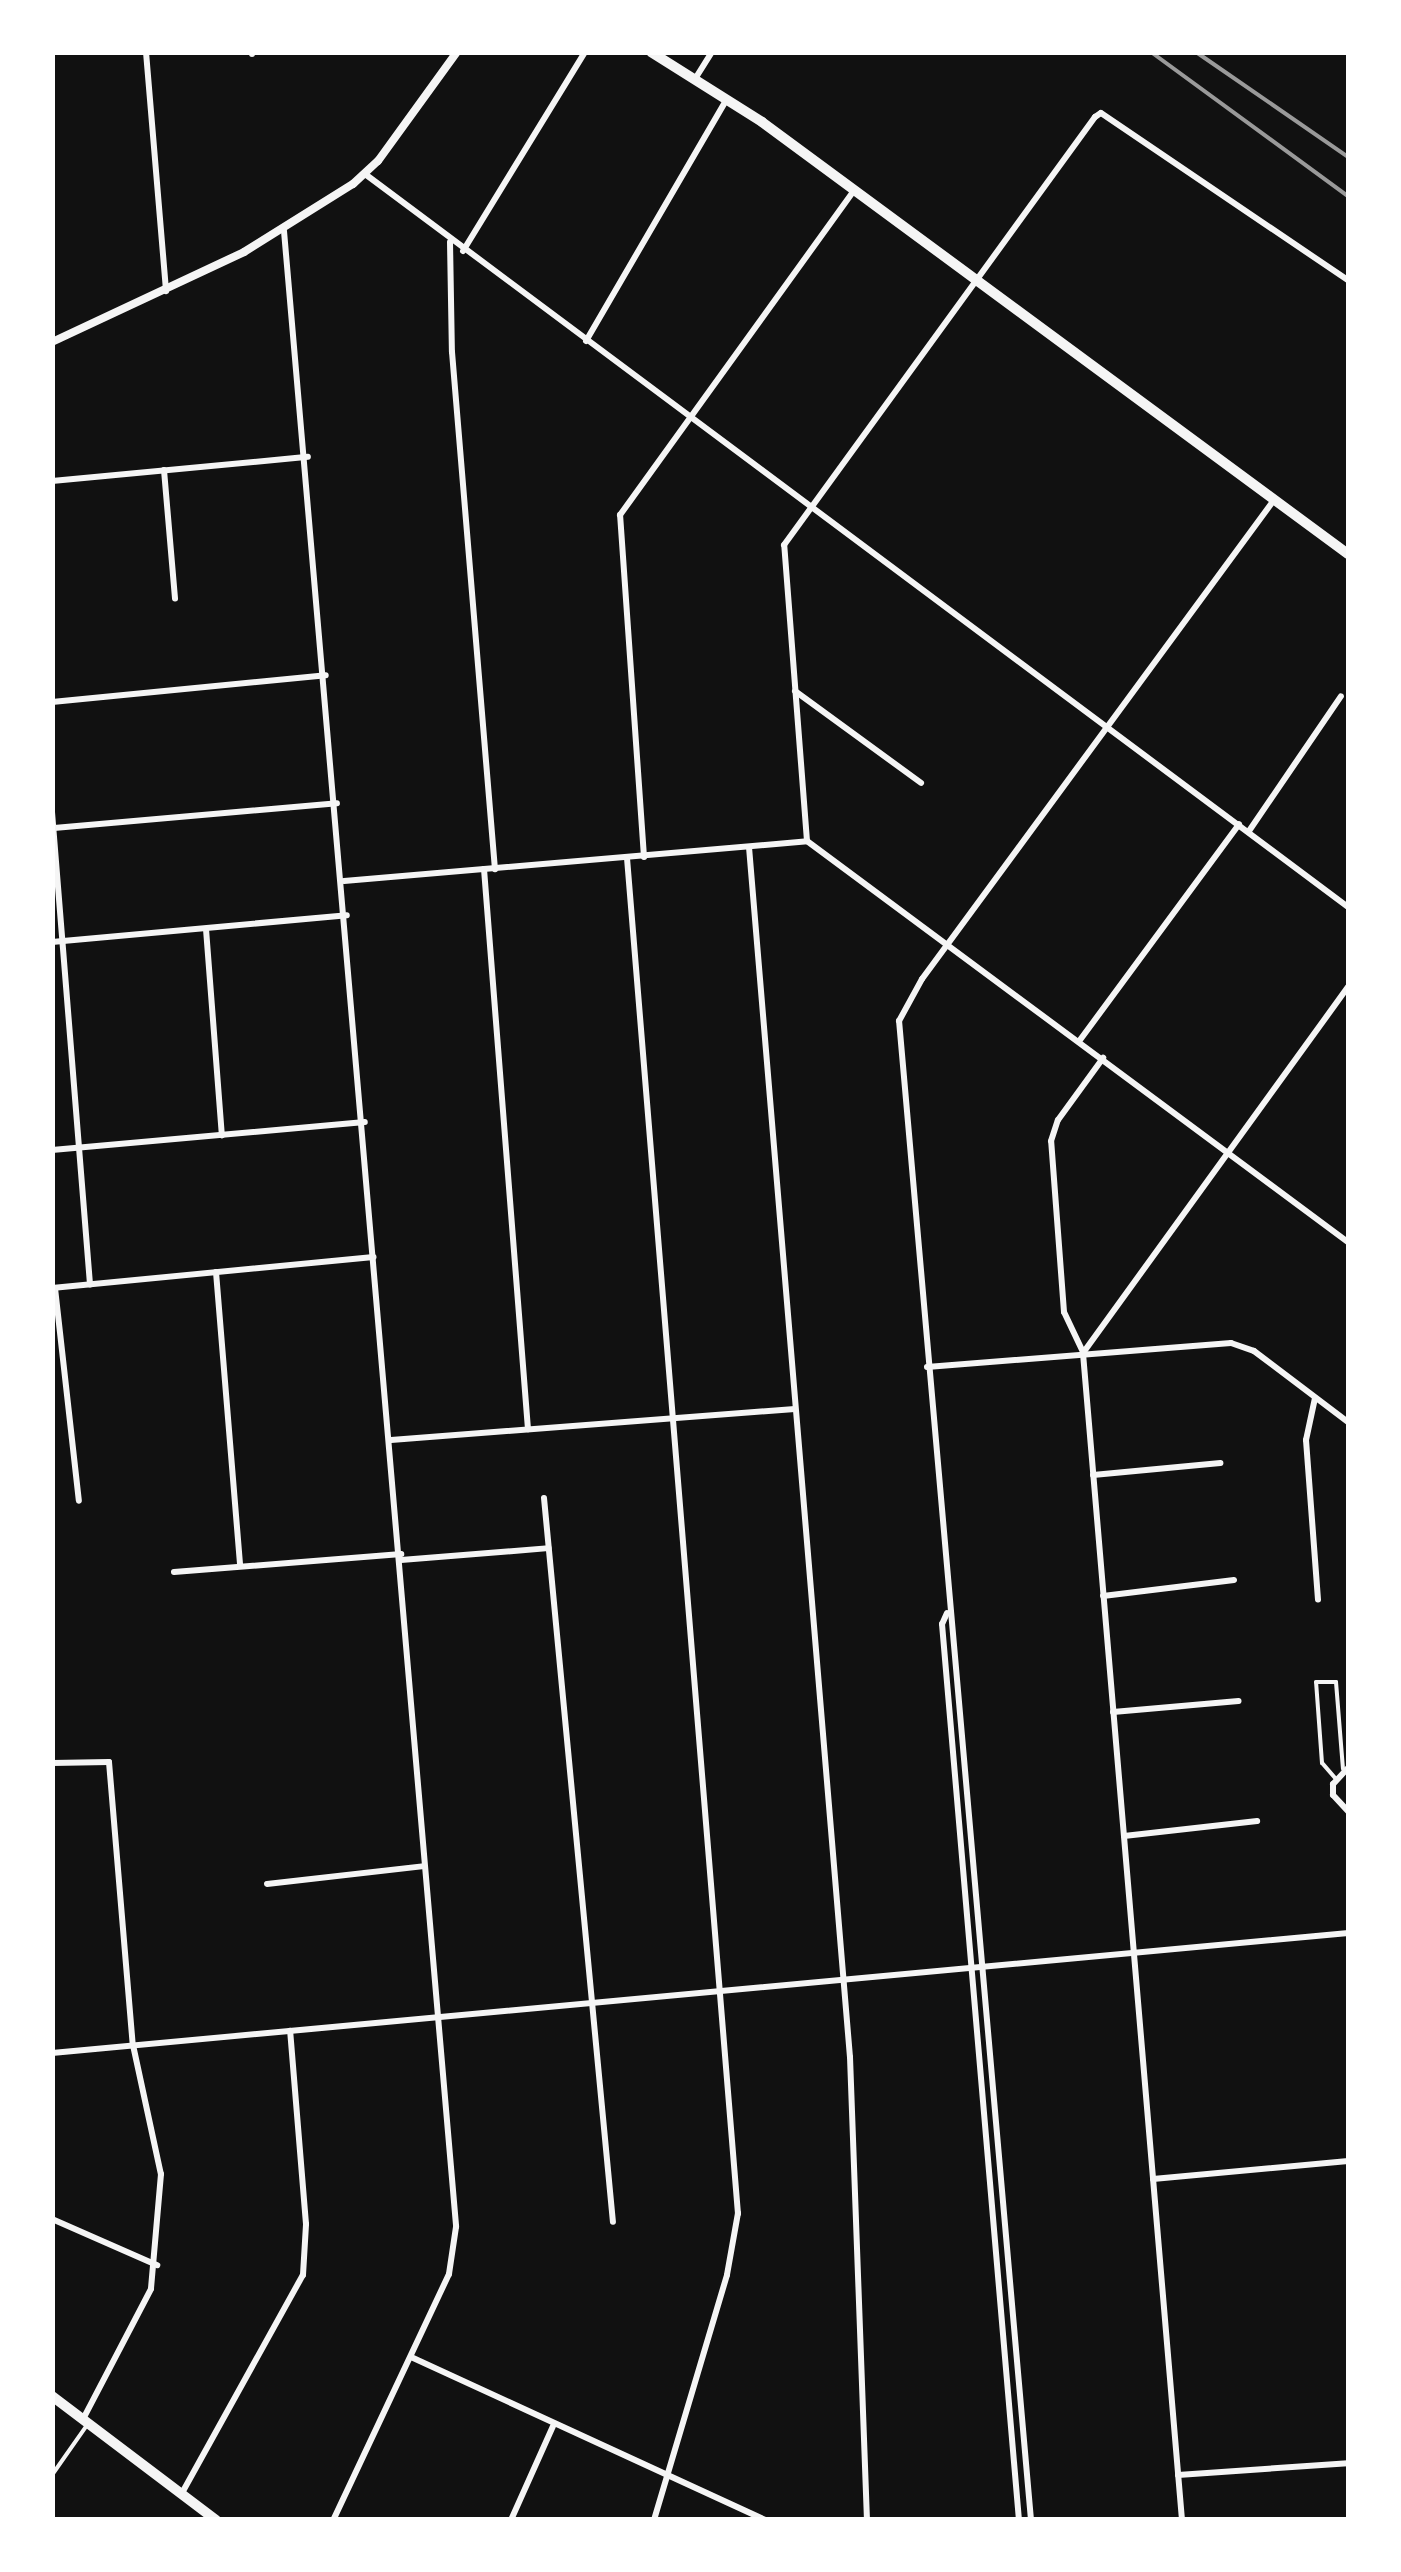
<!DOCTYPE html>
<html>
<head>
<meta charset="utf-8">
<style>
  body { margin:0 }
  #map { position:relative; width:1401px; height:2572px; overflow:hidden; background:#111; font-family:"Work Sans",sans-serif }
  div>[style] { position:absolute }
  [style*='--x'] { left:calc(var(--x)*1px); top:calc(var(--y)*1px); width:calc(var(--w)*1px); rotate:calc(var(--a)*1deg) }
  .service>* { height:4px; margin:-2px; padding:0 2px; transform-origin:2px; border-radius:2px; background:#f5f5f5 }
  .minor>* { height:6px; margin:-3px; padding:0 3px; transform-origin:3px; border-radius:3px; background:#f5f5f5 }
  .tertiary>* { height:8px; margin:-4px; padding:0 4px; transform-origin:4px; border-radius:4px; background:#f5f5f5 }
  .primary>* { height:10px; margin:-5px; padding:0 5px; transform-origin:5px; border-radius:5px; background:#f5f5f5 }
  .rail>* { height:4px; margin:-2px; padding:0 2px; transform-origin:2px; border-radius:2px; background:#9a9a9a }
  span { translate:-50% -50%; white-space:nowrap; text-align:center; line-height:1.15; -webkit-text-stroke:10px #fff; paint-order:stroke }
  .frame { position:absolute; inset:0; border:55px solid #fff; pointer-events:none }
</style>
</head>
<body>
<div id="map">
  <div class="service">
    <i style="--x:1336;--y:1779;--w:21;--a:-131"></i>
    <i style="--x:1322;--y:1763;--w:81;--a:-94.2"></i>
    <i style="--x:1316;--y:1682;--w:20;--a:0"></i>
    <i style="--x:1336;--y:1682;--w:87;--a:85.4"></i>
    <i style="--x:52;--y:2475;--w:61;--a:-55"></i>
  </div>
  <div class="minor">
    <i style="--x:146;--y:52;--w:240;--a:85.2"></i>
    <i style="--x:252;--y:54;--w:2;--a:-90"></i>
    <i style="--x:695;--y:79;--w:32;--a:-58"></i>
    <i style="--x:365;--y:174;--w:1226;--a:36.71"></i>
    <i style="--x:284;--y:231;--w:2003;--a:85.07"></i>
    <i style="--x:456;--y:2227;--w:48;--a:98.5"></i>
    <i style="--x:449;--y:2274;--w:272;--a:115.2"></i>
    <i style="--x:450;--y:242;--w:110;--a:89"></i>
    <i style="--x:452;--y:352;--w:519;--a:85.25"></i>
    <i style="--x:463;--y:251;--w:233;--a:-58.5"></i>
    <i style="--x:586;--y:341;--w:279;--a:-59.8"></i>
    <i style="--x:164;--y:470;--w:129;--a:85.1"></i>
    <i style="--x:52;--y:481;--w:257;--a:-5.4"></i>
    <i style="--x:795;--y:691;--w:156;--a:36.1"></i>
    <i style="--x:52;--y:702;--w:275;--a:-5.6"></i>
    <i style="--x:52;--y:812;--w:474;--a:85.4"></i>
    <i style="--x:54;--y:828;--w:284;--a:-5"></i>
    <i style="--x:1249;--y:831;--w:163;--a:-55.7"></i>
    <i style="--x:807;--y:841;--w:297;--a:-94.4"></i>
    <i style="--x:784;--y:545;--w:529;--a:-54"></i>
    <i style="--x:1095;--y:117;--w:7;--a:-34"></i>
    <i style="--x:1101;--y:113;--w:298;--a:34.1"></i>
    <i style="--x:749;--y:847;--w:1214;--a:85.23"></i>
    <i style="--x:850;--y:2057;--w:463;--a:87.9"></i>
    <i style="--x:644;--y:857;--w:343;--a:-94"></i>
    <i style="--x:620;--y:515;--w:400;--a:-54.2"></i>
    <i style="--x:627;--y:858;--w:1360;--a:85.32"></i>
    <i style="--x:738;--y:2213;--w:63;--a:100.1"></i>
    <i style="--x:727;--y:2275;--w:256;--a:106.6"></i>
    <i style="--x:484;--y:869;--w:562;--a:85.51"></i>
    <i style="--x:344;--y:881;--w:465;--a:-4.9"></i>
    <i style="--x:807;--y:841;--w:673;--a:36.55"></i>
    <i style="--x:206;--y:929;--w:207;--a:85.6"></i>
    <i style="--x:52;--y:942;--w:296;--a:-5.2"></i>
    <i style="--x:1080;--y:1040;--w:268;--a:-53.6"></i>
    <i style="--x:52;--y:1150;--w:314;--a:-5.1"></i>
    <i style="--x:216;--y:1272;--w:295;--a:85.3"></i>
    <i style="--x:52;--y:1288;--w:323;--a:-5.5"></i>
    <i style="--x:55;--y:1288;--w:214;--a:83.6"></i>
    <i style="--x:1083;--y:1352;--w:44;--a:-115.4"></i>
    <i style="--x:1064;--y:1312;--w:171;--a:-94.3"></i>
    <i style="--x:1051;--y:1141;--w:22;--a:-72"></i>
    <i style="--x:1058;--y:1120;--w:77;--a:-54"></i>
    <i style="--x:927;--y:1367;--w:305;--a:-4.5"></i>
    <i style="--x:1231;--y:1343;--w:24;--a:19"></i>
    <i style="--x:1254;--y:1351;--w:118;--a:37.1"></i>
    <i style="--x:1315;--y:1398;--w:43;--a:102.1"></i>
    <i style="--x:1306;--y:1440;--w:160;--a:85.7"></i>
    <i style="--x:391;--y:1440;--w:405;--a:-4.4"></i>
    <i style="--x:1093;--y:1475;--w:128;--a:-5.4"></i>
    <i style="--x:544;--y:1498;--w:727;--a:84.56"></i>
    <i style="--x:401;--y:1560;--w:148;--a:-4.6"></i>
    <i style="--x:174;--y:1572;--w:228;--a:-4.5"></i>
    <i style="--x:1103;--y:1596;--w:132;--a:-7"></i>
    <i style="--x:947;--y:1613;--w:12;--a:114"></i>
    <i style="--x:942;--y:1624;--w:899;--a:85.09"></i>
    <i style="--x:1113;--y:1712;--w:126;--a:-5"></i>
    <i style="--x:52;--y:1763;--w:57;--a:-1"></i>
    <i style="--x:109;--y:1762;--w:284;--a:85.2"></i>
    <i style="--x:133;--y:2045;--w:132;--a:77.8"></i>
    <i style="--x:161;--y:2174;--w:115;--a:95"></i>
    <i style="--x:151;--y:2289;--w:147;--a:117.6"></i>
    <i style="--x:1348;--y:1768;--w:22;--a:133"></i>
    <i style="--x:1333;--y:1784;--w:11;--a:90"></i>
    <i style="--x:1333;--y:1795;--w:22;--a:47"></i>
    <i style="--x:1124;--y:1836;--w:134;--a:-6.4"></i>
    <i style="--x:267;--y:1884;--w:158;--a:-6.5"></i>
    <i style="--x:52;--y:2053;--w:1302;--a:-5.29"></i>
    <i style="--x:1153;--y:2179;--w:196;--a:-5.3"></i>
    <i style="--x:52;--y:2219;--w:115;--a:23.7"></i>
    <i style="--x:411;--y:2357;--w:390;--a:24.7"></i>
    <i style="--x:1178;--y:2475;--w:170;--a:-4"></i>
    <i style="--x:182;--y:2493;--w:249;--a:-61"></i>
    <i style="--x:303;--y:2275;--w:51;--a:-86.6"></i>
    <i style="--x:306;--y:2224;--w:194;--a:-94.7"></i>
    <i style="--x:511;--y:2520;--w:103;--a:-65.9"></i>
    <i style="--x:1031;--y:2520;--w:1505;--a:-95.03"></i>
    <i style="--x:899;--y:1021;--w:48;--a:-61.3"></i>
    <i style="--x:922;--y:979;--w:594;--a:-53.69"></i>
    <i style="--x:1182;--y:2520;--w:1171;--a:-94.85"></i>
    <i style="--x:1083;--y:1353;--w:452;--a:-54.1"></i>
  </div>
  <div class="tertiary">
    <i style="--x:52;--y:342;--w:212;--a:-25.1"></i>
    <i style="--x:244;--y:252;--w:128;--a:-32"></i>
    <i style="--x:353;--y:184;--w:34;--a:-43"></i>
    <i style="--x:378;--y:161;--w:135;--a:-54.1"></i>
  </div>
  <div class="primary">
    <i style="--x:651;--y:52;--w:131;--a:32.2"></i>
    <i style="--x:762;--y:122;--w:728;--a:36.4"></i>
    <i style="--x:52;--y:2396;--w:206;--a:37.1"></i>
  </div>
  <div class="rail">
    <i style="--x:1151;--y:52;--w:244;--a:36.2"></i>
    <i style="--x:1196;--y:52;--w:185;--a:34.6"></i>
  </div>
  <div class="frame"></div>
</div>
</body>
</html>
